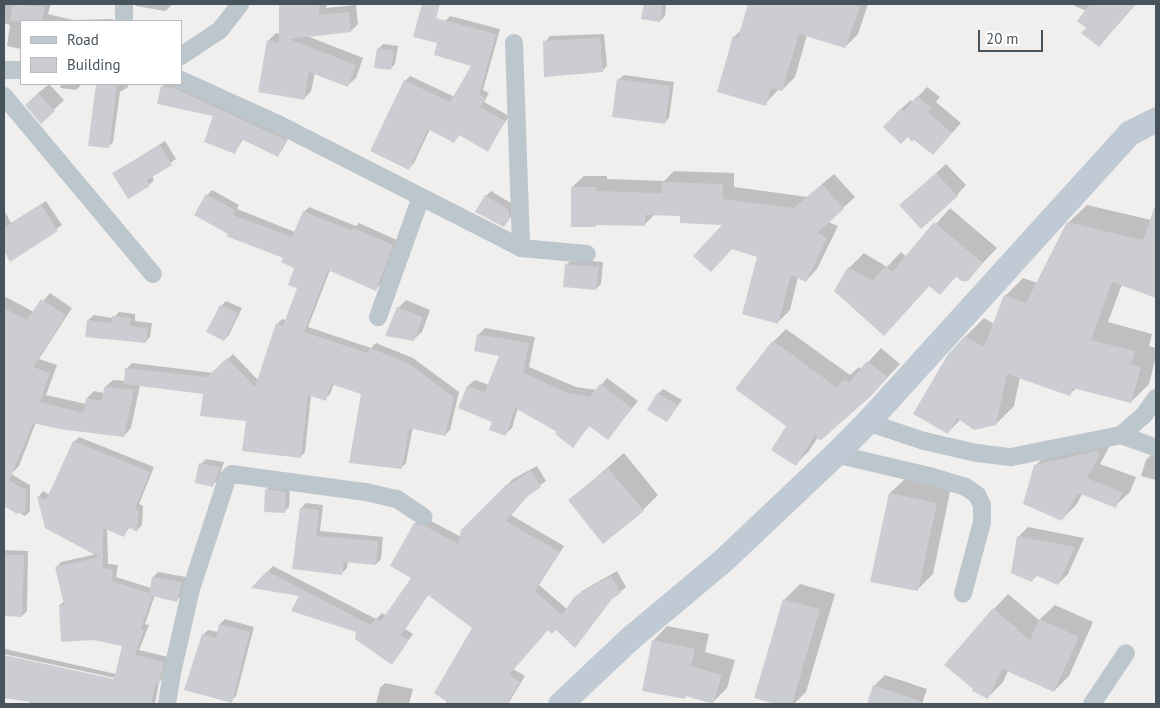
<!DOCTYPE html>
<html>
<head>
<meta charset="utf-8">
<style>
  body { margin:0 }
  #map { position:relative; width:1160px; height:708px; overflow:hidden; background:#f1eeee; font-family:"PT Sans",sans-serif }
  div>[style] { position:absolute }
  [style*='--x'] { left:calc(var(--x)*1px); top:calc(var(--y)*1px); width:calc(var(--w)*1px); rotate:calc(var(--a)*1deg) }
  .shadow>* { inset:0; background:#0003 }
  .building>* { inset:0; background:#cbcdd3 }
  .minor>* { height:18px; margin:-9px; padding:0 9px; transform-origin:9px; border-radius:9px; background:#bcc6cd }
  .secondary>* { height:25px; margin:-12.5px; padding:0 12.5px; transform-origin:12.5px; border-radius:12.5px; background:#bfcad5 }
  span { translate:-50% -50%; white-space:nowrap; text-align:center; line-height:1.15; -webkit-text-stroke:4px #fff; paint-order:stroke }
  .frame { position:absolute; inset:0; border:5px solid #46525c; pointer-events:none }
  .legend { position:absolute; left:20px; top:20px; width:162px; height:65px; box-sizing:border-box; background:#fff; border:1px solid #b5babe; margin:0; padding:6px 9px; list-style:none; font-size:15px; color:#46525c }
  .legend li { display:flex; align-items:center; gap:10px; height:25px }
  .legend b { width:25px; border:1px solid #b5babe }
  .scale { position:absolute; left:978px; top:30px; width:65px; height:22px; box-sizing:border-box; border:2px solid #46525c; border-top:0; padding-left:6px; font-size:15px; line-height:18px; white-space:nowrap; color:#46525c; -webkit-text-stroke:4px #fff; paint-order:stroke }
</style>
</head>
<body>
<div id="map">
  <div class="shadow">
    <i style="clip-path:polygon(4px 4px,51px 4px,48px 14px,73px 20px,113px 19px,113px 21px,21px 21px,21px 49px,7px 46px,10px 25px,4px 23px)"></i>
    <i style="clip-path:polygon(135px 4px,173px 4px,165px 11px,136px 6px)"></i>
    <i style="clip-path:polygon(281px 4px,327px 4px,326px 8px,356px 5px,358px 24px,351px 31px,307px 36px,363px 58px,356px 78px,348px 85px,315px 73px,311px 91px,304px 99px,268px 41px,276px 33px,280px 34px)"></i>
    <i style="clip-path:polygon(645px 4px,666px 4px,665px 16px,660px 21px,643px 18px)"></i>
    <i style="clip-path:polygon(750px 4px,868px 4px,858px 34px,845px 47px,807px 35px,795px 77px,782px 90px,779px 89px,765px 104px,734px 37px,743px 28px)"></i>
    <i style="clip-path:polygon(1071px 4px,1136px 4px,1099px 46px,1088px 28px,1086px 11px)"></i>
    <i style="clip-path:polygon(450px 16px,500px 29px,483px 90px,489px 93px,484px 102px,509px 116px,487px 150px,460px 134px,454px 142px,430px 129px,414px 163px,409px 168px,405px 81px,410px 76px,455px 97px,473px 65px,445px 21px)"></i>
    <i style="clip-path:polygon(604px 34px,607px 66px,602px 71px,545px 42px,550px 36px)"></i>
    <i style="clip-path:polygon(383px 44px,398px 46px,395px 64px,390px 69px,378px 49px)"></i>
    <i style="clip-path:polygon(624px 75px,674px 82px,669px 118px,664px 123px,618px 80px)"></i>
    <i style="clip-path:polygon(49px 84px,64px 100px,41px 122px,37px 94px)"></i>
    <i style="clip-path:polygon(61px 84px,82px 84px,76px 90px,60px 88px)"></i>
    <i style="clip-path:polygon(98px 84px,128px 84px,128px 87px,120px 92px,113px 142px,108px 147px,89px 145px)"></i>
    <i style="clip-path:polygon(165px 84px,176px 84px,290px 135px,282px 150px,277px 155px,243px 139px,235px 152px,215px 115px,162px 87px)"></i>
    <i style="clip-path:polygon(927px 87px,940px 97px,936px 102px,961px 123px,933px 154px,901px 109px,911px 100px,913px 102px)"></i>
    <i style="clip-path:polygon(165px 141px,176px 159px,152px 176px,154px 180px,149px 185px,114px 173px)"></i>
    <i style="clip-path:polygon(946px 164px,966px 185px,957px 195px,901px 205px)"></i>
    <i style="clip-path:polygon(674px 171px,734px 173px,734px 187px,807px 197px,834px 174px,855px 197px,828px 222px,838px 226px,817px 269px,806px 281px,798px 277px,790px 310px,778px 322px,758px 256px,725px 223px,682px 215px,655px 214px,644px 225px,598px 224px,595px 226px,572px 187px,584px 176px,607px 176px,607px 179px,664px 181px)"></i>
    <i style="clip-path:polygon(212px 190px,239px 205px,237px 209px,295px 232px,304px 212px,309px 207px,356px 226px,359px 223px,397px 240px,381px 284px,376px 289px,330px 270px,308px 327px,371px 348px,376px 343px,413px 358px,459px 392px,450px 430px,445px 435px,413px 427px,406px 463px,401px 468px,363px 393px,334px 384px,330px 394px,325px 399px,311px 395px,305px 452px,300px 457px,205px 393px,140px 385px,131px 428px,124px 436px,36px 422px,19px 466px,11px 474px,30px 485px,30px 511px,25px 516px,4px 504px,4px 478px,9px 473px,4px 471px,4px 296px,34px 312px,50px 293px,72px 308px,39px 359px,57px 365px,46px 395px,86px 404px,87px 398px,94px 391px,104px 393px,105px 387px,113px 380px,125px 381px,127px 368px,132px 363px,214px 373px,233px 354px,259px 381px,277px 324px,282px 319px,286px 320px,299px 287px,296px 267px,285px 257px,229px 233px,207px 195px)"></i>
    <i style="clip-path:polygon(491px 191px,514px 205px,514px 212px,504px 226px,486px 196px)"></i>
    <i style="clip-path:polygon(46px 201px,62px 225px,11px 260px,4px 249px,4px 210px,11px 223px)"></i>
    <i style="clip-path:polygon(1087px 205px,1151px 220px,1156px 205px,1156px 298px,1122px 284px,1108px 322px,1152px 334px,1149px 346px,1156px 348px,1156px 356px,1149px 384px,1131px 402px,1076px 388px,1069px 395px,1020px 377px,1014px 406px,996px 424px,961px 419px,948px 432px,966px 336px,984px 318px,994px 324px,1005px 296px,1023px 278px,1038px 283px,1068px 223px)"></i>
    <i style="clip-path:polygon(950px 208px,997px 248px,965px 282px,957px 276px,940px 293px,930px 285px,898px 320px,849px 268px,864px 253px,887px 267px,901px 252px,907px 257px)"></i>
    <i style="clip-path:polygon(572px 259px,603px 262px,601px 284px,596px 289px,567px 264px)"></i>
    <i style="clip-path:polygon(406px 300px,430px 310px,422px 332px,414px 339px,398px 308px)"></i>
    <i style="clip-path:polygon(226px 301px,242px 308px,229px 335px,224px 340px,221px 306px)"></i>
    <i style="clip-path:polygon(119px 312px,135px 314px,135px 321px,152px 323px,150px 337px,145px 342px,88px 320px,94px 315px,113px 318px)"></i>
    <i style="clip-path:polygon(485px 328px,535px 337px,529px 367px,576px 387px,597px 390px,607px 378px,638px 401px,608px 438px,590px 425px,573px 446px,559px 432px,518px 408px,512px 428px,505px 434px,494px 421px,460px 408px,468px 386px,475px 380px,489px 385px,501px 355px,478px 335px)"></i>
    <i style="clip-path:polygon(786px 329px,850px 375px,859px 367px,862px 369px,881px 348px,900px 364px,884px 381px,818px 437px,809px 451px,796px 464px,773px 342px)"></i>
    <i style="clip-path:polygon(663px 389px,682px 400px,667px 421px,658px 394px)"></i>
    <i style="clip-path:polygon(79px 437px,154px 467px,139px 504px,143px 506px,142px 525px,137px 530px,130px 527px,124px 535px,107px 528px,108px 564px,118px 565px,116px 577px,151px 588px,153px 577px,158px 572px,186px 577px,182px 595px,177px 600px,155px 595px,145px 624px,149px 625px,139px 650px,168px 657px,164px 678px,159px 682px,155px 704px,29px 704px,30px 701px,4px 697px,4px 656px,120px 681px,120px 679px,4px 654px,5px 649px,116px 674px,123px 645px,60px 605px,64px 601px,56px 568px,61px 562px,97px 554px,46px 527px,39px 496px,43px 491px,50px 495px,74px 442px)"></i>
    <i style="clip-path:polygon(1113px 440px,1100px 464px,1136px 477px,1130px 492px,1115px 506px,1083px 493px,1076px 505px,1062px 519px,1035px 466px,1050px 451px)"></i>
    <i style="clip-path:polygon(624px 453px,658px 495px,643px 510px,570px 500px)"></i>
    <i style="clip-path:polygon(1151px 455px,1156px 457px,1156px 480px,1141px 476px,1146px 460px)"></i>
    <i style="clip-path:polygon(206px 459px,224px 462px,218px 480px,213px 485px,201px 464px)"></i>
    <i style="clip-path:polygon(537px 466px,546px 481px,529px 493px,511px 515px,564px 546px,539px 585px,567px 609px,582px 591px,617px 571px,626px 587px,620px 592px,556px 629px,548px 629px,513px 669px,525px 676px,508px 704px,446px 704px,474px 628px,429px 594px,405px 629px,413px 634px,392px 663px,358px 632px,300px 595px,253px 587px,273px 566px,376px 619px,382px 613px,387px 616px,413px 577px,415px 524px,420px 518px,433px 522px,461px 537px,462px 531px,513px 479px)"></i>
    <i style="clip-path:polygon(906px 478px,951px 487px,933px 574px,917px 590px,872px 581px,890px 493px)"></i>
    <i style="clip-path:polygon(271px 485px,290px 487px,289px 507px,284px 512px,266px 490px)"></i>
    <i style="clip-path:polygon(306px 503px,323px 505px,320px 531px,383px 537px,381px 559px,376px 564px,348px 561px,347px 568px,342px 573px,293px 568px,301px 508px)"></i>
    <i style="clip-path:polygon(1028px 527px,1084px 538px,1068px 574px,1058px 584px,1038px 575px,1032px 580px,1018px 537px)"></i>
    <i style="clip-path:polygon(4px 550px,28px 551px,27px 611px,22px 616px,4px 615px)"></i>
    <i style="clip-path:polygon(800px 584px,835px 594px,806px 692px,794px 704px,781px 704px,756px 697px,784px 600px)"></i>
    <i style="clip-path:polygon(1008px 594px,1039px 620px,1055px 605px,1093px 622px,1069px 676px,1054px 691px,1008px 671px,1003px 682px,988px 697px,974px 689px,994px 609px)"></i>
    <i style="clip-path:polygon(225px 619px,254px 627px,236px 696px,231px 701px,203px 635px,208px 630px,218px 632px,220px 624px)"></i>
    <i style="clip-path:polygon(667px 626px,709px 634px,705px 652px,735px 660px,727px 688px,713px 702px,687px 695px,685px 698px,653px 641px)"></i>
    <i style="clip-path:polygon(885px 675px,927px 689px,922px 704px,868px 704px,874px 686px)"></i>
    <i style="clip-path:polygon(385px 683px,413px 689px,409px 704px,376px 704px,380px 688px)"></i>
  </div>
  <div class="building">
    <i style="clip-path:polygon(13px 4px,45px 7px,42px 21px,10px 21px)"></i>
    <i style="clip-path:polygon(279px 4px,320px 4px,319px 15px,349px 12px,351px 32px,289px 39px,356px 65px,348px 87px,309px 72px,304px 100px,258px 92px,267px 40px,279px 43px)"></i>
    <i style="clip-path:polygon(422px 4px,440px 4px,436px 18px,496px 34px,479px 95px,485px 98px,480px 107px,505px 121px,488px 152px,459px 135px,454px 143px,428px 129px,409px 170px,370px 151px,404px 80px,450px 102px,471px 66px,434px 55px,437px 43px,413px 37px)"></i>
    <i style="clip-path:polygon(644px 4px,663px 4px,660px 22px,641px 19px)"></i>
    <i style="clip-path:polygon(748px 4px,861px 4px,845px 48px,799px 34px,782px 91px,771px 88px,766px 106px,717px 92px,733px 36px,738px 38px)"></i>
    <i style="clip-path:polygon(1090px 4px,1135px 4px,1099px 47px,1081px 33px,1086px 28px,1077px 21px)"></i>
    <i style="clip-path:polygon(600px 38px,603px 72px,544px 77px,543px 41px)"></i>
    <i style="clip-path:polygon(377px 48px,394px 51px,391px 70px,374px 68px)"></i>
    <i style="clip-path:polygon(617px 79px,670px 86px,665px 124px,612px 117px)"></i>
    <i style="clip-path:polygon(96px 84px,117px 84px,109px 148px,88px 146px)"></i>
    <i style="clip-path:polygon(161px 86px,176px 89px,286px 140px,278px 157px,241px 139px,235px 154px,204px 142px,213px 116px,157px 104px)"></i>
    <i style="clip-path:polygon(38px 93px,55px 111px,41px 124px,25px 105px)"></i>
    <i style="clip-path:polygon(917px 96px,931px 107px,928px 112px,952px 133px,933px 155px,914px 140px,912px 142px,908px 137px,901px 144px,883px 127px,901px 108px,904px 111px)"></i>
    <i style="clip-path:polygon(160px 145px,172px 165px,147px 180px,150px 186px,128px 199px,112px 173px)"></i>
    <i style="clip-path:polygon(936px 173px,958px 196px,921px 229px,899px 205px)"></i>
    <i style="clip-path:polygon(662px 182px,723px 184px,723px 199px,794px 208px,822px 184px,844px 209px,817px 233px,827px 238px,806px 282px,791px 275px,778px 324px,742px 314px,757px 257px,732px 249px,711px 272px,693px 256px,722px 225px,680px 223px,680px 216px,645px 215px,645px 226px,596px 225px,596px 227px,571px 227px,571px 187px,596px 187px,596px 191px,661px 193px)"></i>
    <i style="clip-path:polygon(206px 194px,235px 210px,233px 215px,292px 237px,303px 211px,352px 231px,353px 228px,393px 245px,376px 291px,328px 270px,304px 332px,367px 353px,370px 348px,408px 363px,454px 397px,445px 436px,409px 428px,402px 469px,349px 463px,361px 394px,331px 384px,326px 401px,308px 395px,301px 458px,242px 451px,246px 421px,200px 416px,203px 394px,124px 384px,125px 368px,207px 377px,227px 358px,255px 387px,276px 323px,283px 326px,297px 288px,288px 285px,294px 268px,281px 262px,283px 258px,226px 236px,228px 234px,194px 215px)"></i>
    <i style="clip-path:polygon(485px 195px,509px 210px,509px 219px,504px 227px,475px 212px)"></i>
    <i style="clip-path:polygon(41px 205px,58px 231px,10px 262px,4px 251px,4px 228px)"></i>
    <i style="clip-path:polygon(1154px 208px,1156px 208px,1156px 298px,1112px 282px,1091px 340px,1135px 351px,1131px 364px,1141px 367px,1131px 403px,1073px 388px,1070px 396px,1007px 374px,996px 425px,974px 430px,957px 418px,948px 434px,913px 414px,948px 354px,965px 336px,984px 347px,1004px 295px,1026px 303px,1067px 222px,1143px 240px)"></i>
    <i style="clip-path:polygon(934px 222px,983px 263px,968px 281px,961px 281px,956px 276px,940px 295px,929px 286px,884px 336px,834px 291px,848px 267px,872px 281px,886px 266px,892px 272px)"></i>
    <i style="clip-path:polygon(565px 264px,599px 267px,596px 290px,563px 287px)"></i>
    <i style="clip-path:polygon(41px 299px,66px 315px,33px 367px,50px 373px,40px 402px,83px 413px,86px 398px,102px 401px,104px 387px,134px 390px,124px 437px,59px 429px,33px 423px,9px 481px,26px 490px,25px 512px,17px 514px,4px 506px,4px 308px,27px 320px)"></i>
    <i style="clip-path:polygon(220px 305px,238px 313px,224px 341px,206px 332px)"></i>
    <i style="clip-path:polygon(397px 307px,423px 317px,414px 341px,385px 336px)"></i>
    <i style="clip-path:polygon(112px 316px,131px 318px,130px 326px,148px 328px,146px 343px,85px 337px,87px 320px,112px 323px)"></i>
    <i style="clip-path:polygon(477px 334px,529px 343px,523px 373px,569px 393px,590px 397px,600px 384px,632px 408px,608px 440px,589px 426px,573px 448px,555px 434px,557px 432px,515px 408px,506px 436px,489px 430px,492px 422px,458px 408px,467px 386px,485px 392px,499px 356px,474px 351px)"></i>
    <i style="clip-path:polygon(772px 341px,785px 349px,836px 387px,845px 379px,849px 383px,867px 361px,888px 377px,871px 396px,820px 441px,815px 435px,796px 466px,771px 450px,786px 426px,735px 389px)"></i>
    <i style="clip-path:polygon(657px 393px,678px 405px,667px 422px,647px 410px)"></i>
    <i style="clip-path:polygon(73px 441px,150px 472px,135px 509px,139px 511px,137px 532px,128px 527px,124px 537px,103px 528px,103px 568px,113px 570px,112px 581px,149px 593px,152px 577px,182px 582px,177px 602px,152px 596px,141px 629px,144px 630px,135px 655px,164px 662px,159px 684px,156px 683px,151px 704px,43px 704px,4px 698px,4px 655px,114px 679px,122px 646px,93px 640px,61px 642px,59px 605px,64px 605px,55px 567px,99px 557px,45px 528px,37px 496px,46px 500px)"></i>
    <i style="clip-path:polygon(1096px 451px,1100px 455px,1087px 478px,1122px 492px,1116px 508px,1078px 493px,1062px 521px,1023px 504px,1034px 465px)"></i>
    <i style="clip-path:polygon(199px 463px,220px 467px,213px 487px,195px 483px)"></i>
    <i style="clip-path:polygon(608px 468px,644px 511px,603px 544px,568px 500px)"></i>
    <i style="clip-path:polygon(531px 471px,541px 487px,528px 496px,506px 521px,560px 552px,535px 591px,562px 615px,575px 596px,611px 576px,621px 593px,612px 599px,575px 648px,556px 630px,552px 634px,548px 630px,509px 675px,520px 682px,507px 704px,450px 704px,434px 693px,472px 628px,428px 595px,401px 635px,409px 640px,392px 665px,355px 639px,356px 632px,291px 611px,299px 596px,251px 588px,267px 571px,371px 625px,376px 618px,381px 621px,411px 578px,390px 566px,414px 523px,427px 527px,458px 544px,461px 530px,507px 484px,508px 485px)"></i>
    <i style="clip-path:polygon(265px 489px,286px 492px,285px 513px,264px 512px)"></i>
    <i style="clip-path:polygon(889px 493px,937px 503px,918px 591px,870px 582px)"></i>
    <i style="clip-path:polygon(300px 508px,319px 510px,316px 536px,378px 541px,376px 565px,344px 562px,342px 575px,292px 569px)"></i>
    <i style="clip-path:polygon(1017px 536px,1075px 547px,1058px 585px,1035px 575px,1032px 582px,1011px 573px)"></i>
    <i style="clip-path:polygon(4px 555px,24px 555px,22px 617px,4px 616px)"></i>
    <i style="clip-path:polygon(783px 599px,820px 609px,792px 704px,776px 704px,754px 698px)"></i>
    <i style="clip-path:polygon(993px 608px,1030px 640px,1039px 619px,1079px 637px,1054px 692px,1002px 669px,988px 699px,972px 691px,973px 689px,944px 665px)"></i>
    <i style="clip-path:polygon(219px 624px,250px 632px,232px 703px,184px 690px,202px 634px,216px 638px)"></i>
    <i style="clip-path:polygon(652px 640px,695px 649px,691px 666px,722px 675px,713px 704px,686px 696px,685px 699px,642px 691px)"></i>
    <i style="clip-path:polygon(873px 685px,921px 701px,921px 704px,867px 704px)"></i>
  </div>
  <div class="minor">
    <i style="--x:124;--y:21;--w:17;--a:-90"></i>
    <i style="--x:514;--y:43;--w:205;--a:88"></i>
    <i style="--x:181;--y:56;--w:47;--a:-33.7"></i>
    <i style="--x:220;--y:30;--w:33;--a:-52"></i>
    <i style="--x:4;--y:70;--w:17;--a:0"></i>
    <i style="--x:181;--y:80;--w:107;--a:24.4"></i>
    <i style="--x:278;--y:124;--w:273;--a:27"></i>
    <i style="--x:521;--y:248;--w:66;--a:5.2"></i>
    <i style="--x:4;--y:96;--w:232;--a:50.1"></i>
    <i style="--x:378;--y:317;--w:127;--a:-70.3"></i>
    <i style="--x:867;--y:422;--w:60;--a:18.4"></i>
    <i style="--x:924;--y:441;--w:54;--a:12.8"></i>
    <i style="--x:977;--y:453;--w:34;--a:7"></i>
    <i style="--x:1011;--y:457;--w:112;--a:-11.3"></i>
    <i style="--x:1121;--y:435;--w:30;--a:-41"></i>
    <i style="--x:1144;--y:415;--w:21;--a:-55"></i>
    <i style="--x:1121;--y:435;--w:37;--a:20"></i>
    <i style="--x:835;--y:454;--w:101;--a:13.2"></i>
    <i style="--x:933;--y:477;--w:34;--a:17"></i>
    <i style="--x:966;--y:487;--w:14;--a:36"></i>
    <i style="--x:977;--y:495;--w:11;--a:63"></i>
    <i style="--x:982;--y:505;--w:17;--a:90"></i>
    <i style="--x:982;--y:522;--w:74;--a:104.8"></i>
    <i style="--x:167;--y:704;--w:31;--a:-81"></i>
    <i style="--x:172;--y:673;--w:86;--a:-77.3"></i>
    <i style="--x:191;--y:589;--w:116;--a:-71.9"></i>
    <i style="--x:227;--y:479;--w:7;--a:-45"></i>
    <i style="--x:232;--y:474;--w:135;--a:7.7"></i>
    <i style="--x:366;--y:492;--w:32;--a:13"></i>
    <i style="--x:397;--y:499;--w:32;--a:34"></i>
    <i style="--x:1092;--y:704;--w:61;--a:-56.3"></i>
  </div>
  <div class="secondary">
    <i style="--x:560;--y:704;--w:96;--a:-43.3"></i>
    <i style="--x:630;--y:638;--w:120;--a:-39.9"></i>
    <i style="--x:722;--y:561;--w:156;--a:-43.4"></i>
    <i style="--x:835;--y:454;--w:45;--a:-45"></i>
    <i style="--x:867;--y:422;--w:390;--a:-47.8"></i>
    <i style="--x:1129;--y:133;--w:30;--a:-27"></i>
  </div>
  <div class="frame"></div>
  <ul class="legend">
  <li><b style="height:6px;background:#bfcad5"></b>Road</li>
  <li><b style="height:14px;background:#cbcdd3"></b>Building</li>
  </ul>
  <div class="scale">20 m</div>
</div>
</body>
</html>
